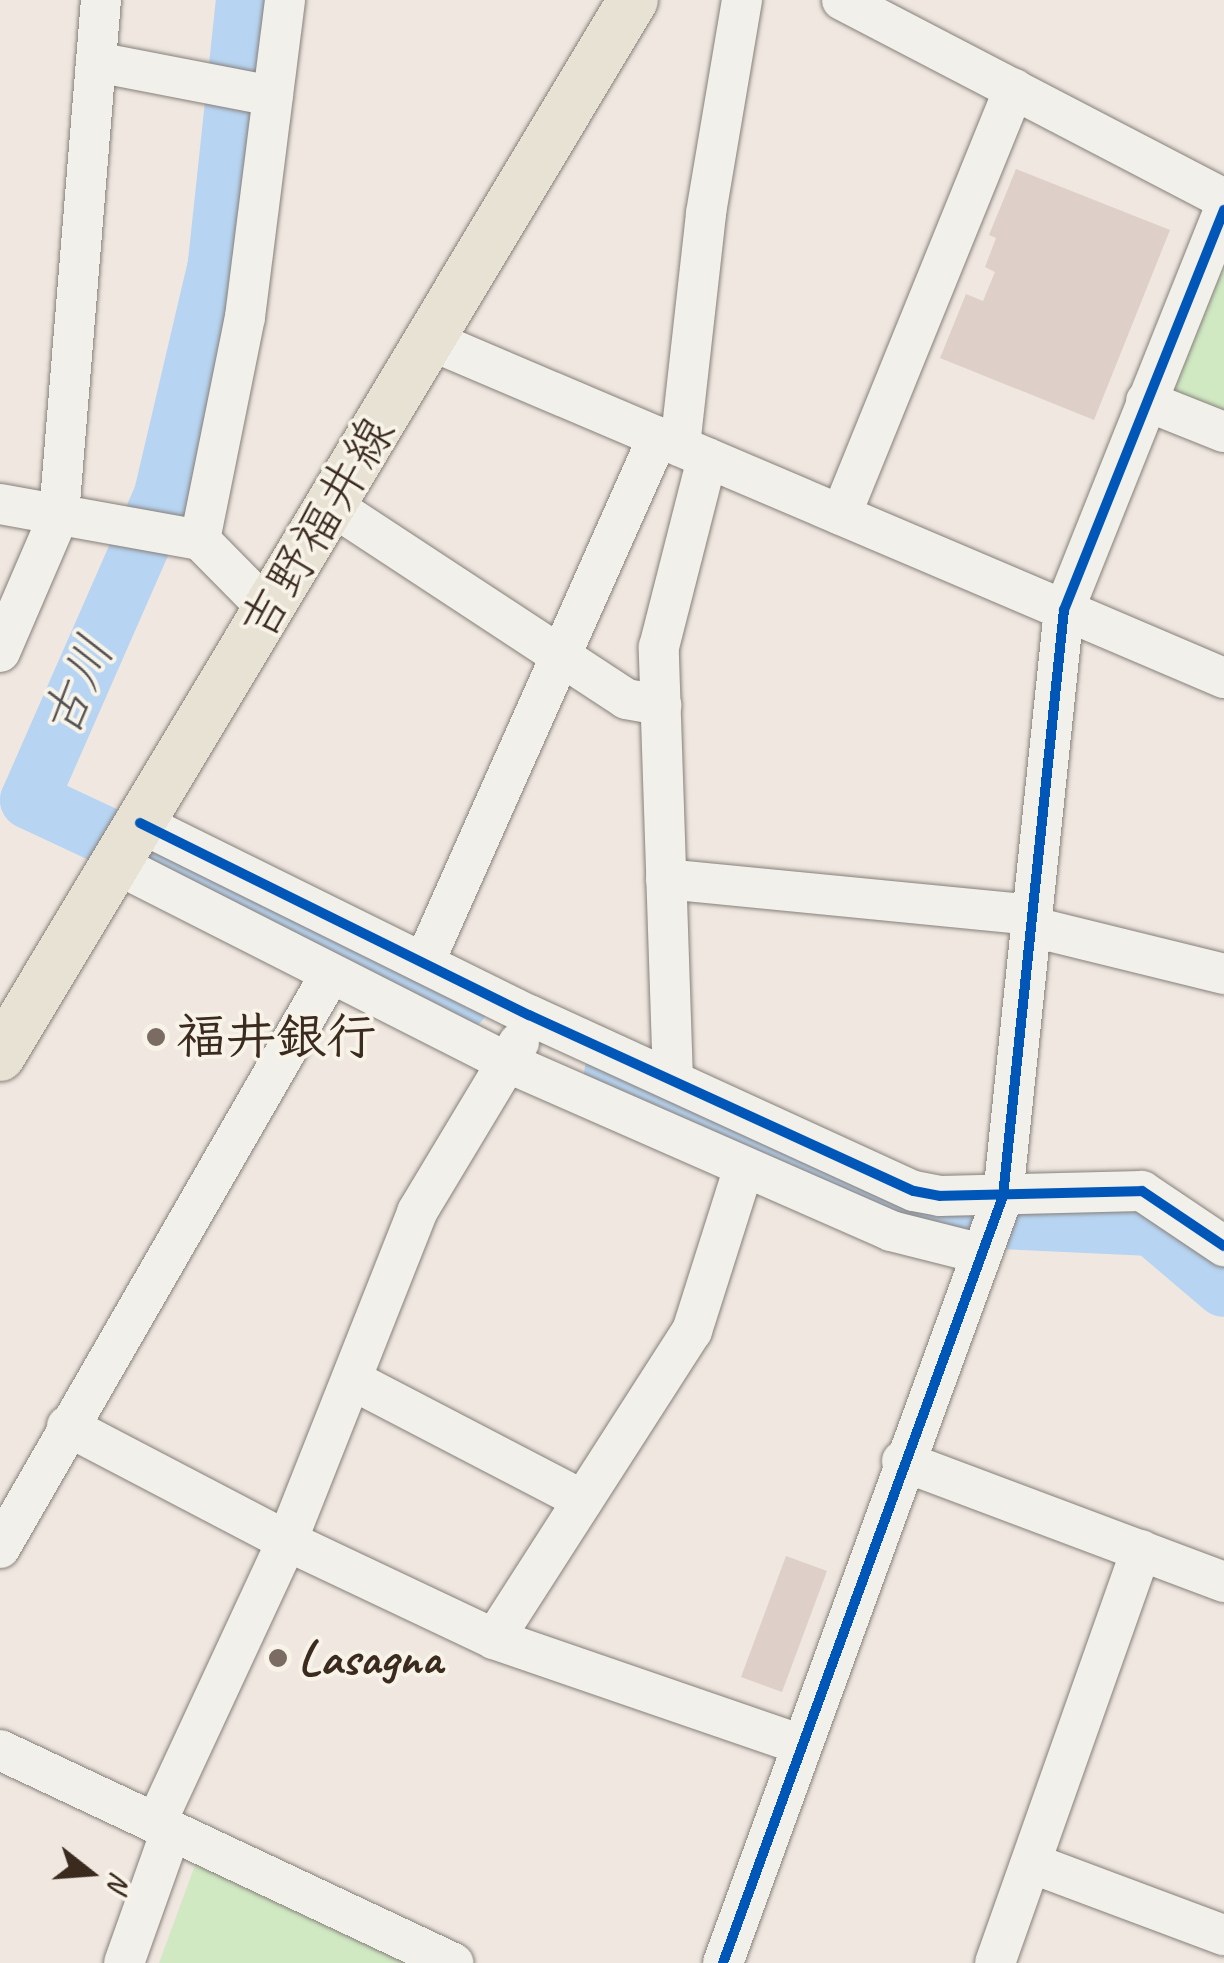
<!DOCTYPE html>
<html>
<head>
<meta charset="utf-8">
<style>
  body { margin:0 }
  #map { position:relative; width:1224px; height:1963px; overflow:hidden; background:#efe7e0; font-family:Caveat,"Klee One",sans-serif }
  div>[style] { position:absolute }
  [style*='--x'] { left:calc(var(--x)*1px); top:calc(var(--y)*1px); width:calc(var(--w)*1px); rotate:calc(var(--a)*1deg) }
  .green>* { inset:0; background:#d0e9c3 }
  .river>* { height:58px; margin:-29px; padding:0 29px; transform-origin:29px; border-radius:29px; background:#b7d4f2 }
  .building>* { inset:0; background:#ded0c9 }
  .roads { filter:drop-shadow(0 0 2px #87807a) drop-shadow(0 0 2px #87807a) }
  .minor>* { height:40px; margin:-20px; padding:0 20px; transform-origin:20px; border-radius:20px; background:#f2f0eb }
  .major>* { height:50px; margin:-25px; padding:0 25px; transform-origin:25px; border-radius:25px; background:#e8e2d4 }
  .cycleway>* { height:10px; margin:-5px; padding:0 5px; transform-origin:5px; border-radius:5px; background:#0057b8 }
  .dots>* { width:28px; height:28px; translate:-50% -50%; box-sizing:border-box; border:5px solid #f7f3e8; border-radius:50% }
  span { translate:-50% -50%; white-space:nowrap; text-align:center; line-height:1.15; -webkit-text-stroke:8px #f7f3e8; paint-order:stroke }
  .street-label { font-size:50px; color:#3b2a1e }
  .poi-label { font-size:50px; color:#3b2a1e; font-weight:700 }
  .left { translate:0 -50%; text-align:left }
  .water-label { font-size:52px; color:#545255; font-style:italic }
  .north { position:absolute; left:40px; top:1823px; width:100px; height:100px; -webkit-text-stroke:8px #f7f3e8; paint-order:stroke; rotate:107deg; font-size:28px; font-weight:700; line-height:40px; text-align:center; color:#3b2a1e }
  .north::after { content:''; display:block; margin:auto; width:35px; height:45px; background:#3b2a1e; clip-path:polygon(50% 0,100% 100%,50% 72%,0 100%) }
</style>
</head>
<body>
<div id="map">
  <div class="green">
    <i style="clip-path:polygon(1224px 210px,1224px 432px,1146px 401px)"></i>
    <i style="clip-path:polygon(197px 1860px,416px 1963px,159px 1963px)"></i>
  </div>
  <div class="river">
    <i style="--x:245;--y:0;--w:265;--a:96.1"></i>
    <i style="--x:217;--y:264;--w:237;--a:103.2"></i>
    <i style="--x:163;--y:495;--w:333;--a:113.7"></i>
    <i style="--x:29;--y:800;--w:476;--a:25.1"></i>
    <i style="--x:613;--y:1074;--w:336;--a:25"></i>
    <i style="--x:917;--y:1216;--w:235;--a:2.7"></i>
    <i style="--x:1152;--y:1227;--w:94;--a:40.3"></i>
  </div>
  <div class="building">
    <i style="clip-path:polygon(1016px 169px,1170px 230px,1094px 420px,940px 358px,966px 294px,983px 301px,995px 272px,985px 267px,996px 238px,989px 235px)"></i>
    <i style="clip-path:polygon(786px 1556px,827px 1571px,782px 1692px,741px 1677px)"></i>
  </div>
  <div class="roads">
    <div class="minor">
      <i style="--x:842;--y:0;--w:431;--a:27.5"></i>
      <i style="--x:96;--y:62;--w:180;--a:10.9"></i>
      <i style="--x:430;--y:340;--w:863;--a:23.06"></i>
      <i style="--x:1146;--y:401;--w:84;--a:21.7"></i>
      <i style="--x:680;--y:446;--w:234;--a:-83.6"></i>
      <i style="--x:706;--y:213;--w:216;--a:-80.4"></i>
      <i style="--x:0;--y:504;--w:203;--a:10.2"></i>
      <i style="--x:200;--y:540;--w:98;--a:45.4"></i>
      <i style="--x:331;--y:505;--w:353;--a:33.3"></i>
      <i style="--x:626;--y:699;--w:36;--a:10"></i>
      <i style="--x:841;--y:515;--w:460;--a:-67.9"></i>
      <i style="--x:200;--y:540;--w:227;--a:-78.6"></i>
      <i style="--x:245;--y:317;--w:320;--a:-82.8"></i>
      <i style="--x:0;--y:652;--w:149;--a:-66.7"></i>
      <i style="--x:59;--y:515;--w:517;--a:-85.34"></i>
      <i style="--x:140;--y:823;--w:434;--a:26.3"></i>
      <i style="--x:529;--y:1015;--w:423;--a:24.6"></i>
      <i style="--x:914;--y:1191;--w:26;--a:11"></i>
      <i style="--x:940;--y:1196;--w:202;--a:-1.4"></i>
      <i style="--x:1142;--y:1191;--w:99;--a:33.9"></i>
      <i style="--x:116;--y:864;--w:443;--a:26.9"></i>
      <i style="--x:511;--y:1064;--w:415;--a:23.7"></i>
      <i style="--x:891;--y:1231;--w:90;--a:14.2"></i>
      <i style="--x:666;--y:879;--w:367;--a:5.6"></i>
      <i style="--x:1029;--y:926;--w:201;--a:13.8"></i>
      <i style="--x:424;--y:963;--w:576;--a:-66.02"></i>
      <i style="--x:673;--y:1080;--w:433;--a:-91.9"></i>
      <i style="--x:659;--y:647;--w:195;--a:-75.7"></i>
      <i style="--x:354;--y:1381;--w:258;--a:27.5"></i>
      <i style="--x:67;--y:1426;--w:248;--a:27.6"></i>
      <i style="--x:287;--y:1541;--w:229;--a:25.3"></i>
      <i style="--x:494;--y:1639;--w:325;--a:19"></i>
      <i style="--x:902;--y:1461;--w:344;--a:20.6"></i>
      <i style="--x:0;--y:1548;--w:663;--a:-60.07"></i>
      <i style="--x:494;--y:1639;--w:366;--a:-57.3"></i>
      <i style="--x:692;--y:1331;--w:172;--a:-72.4"></i>
      <i style="--x:0;--y:1750;--w:501;--a:25.18"></i>
      <i style="--x:156;--y:1823;--w:311;--a:-65.1"></i>
      <i style="--x:287;--y:1541;--w:354;--a:-68.4"></i>
      <i style="--x:417;--y:1212;--w:198;--a:-59"></i>
      <i style="--x:1031;--y:1863;--w:206;--a:20.5"></i>
      <i style="--x:124;--y:1963;--w:140;--a:-70.4"></i>
      <i style="--x:723;--y:1963;--w:817;--a:-69.94"></i>
      <i style="--x:1003;--y:1196;--w:589;--a:-84.06"></i>
      <i style="--x:1064;--y:610;--w:431;--a:-68.2"></i>
      <i style="--x:995;--y:1963;--w:438;--a:-70.5"></i>
    </div>
    <div class="major">
      <i style="--x:0;--y:1056;--w:1231;--a:-59.06"></i>
    </div>
  </div>
  <div class="cycleway">
    <i style="--x:140;--y:823;--w:434;--a:26.3"></i>
    <i style="--x:529;--y:1015;--w:423;--a:24.6"></i>
    <i style="--x:914;--y:1191;--w:26;--a:11"></i>
    <i style="--x:940;--y:1196;--w:202;--a:-1.4"></i>
    <i style="--x:1142;--y:1191;--w:99;--a:33.9"></i>
    <i style="--x:723;--y:1963;--w:817;--a:-69.94"></i>
    <i style="--x:1003;--y:1196;--w:589;--a:-84.06"></i>
    <i style="--x:1064;--y:610;--w:431;--a:-68.2"></i>
  </div>
  <div class="dots">
    <i style="left:156px;top:1037px;background:#7a6c62"></i>
    <i style="left:278px;top:1658px;background:#7a6c62"></i>
  </div>
  <div class="street-label">
    <span style="left:317px;top:528px;rotate:-59deg">吉野福井線</span>
  </div>
  <div class="poi-label">
    <span class="left" style="left:176px;top:1037px">福井銀行</span>
    <span class="left" style="left:298px;top:1658px">Lasagna</span>
  </div>
  <div class="water-label">
    <span style="left:78px;top:687px;rotate:-66deg">古川</span>
  </div>
  <div class="north">N</div>
</div>
</body>
</html>
